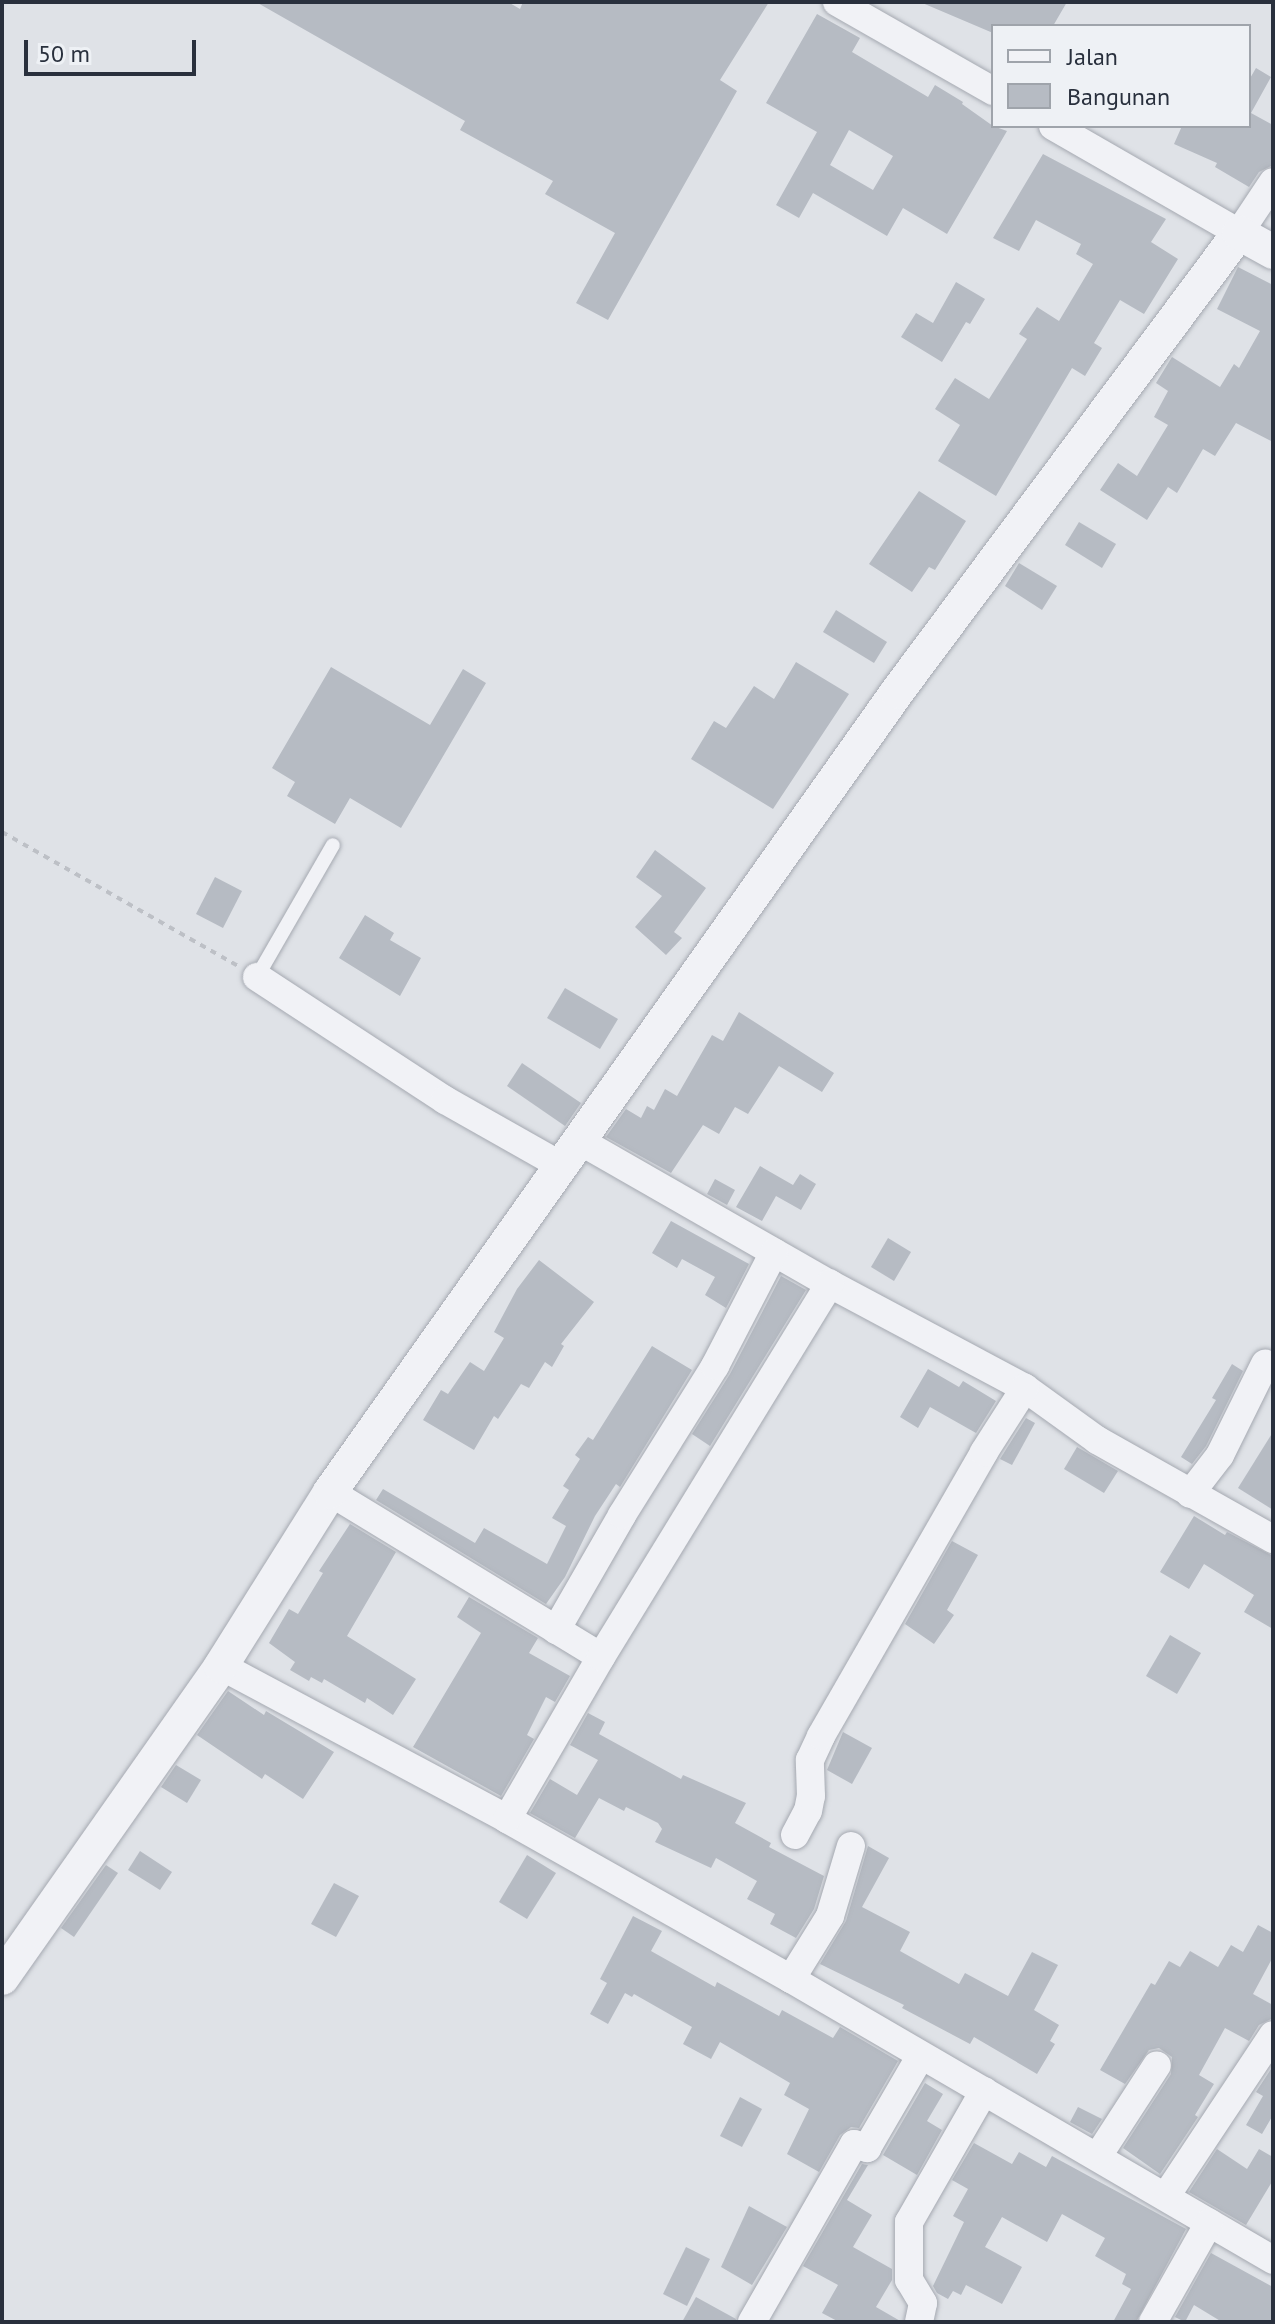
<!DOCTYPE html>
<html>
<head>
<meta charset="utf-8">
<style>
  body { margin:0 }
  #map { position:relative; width:1275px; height:2324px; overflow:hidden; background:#dfe2e7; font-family:"PT Sans",sans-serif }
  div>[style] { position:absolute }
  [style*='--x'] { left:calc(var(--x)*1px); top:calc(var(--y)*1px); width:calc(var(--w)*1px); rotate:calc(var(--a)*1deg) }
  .building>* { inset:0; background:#b6bbc3 }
  .path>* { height:4px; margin-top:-2px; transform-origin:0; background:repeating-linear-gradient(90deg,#bdc0c6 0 6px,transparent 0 12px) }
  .roads { filter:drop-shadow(0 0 2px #a5a9b1) drop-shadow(0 0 2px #a5a9b1) }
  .service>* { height:14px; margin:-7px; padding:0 7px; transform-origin:7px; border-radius:7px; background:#f1f2f6 }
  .minor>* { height:28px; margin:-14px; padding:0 14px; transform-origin:14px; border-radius:14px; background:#f1f2f6 }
  .tertiary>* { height:34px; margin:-17px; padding:0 17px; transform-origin:17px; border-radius:17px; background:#f1f2f6 }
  span { translate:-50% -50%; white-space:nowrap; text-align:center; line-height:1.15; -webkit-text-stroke:8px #eef1f5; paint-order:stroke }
  .frame { position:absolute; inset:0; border:4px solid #29303d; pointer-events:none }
  .legend { position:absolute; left:991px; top:24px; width:260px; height:104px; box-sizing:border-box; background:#eef1f5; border:2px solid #9fa4ab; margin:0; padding:10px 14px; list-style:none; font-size:24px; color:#29303d }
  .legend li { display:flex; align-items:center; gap:16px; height:40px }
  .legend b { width:40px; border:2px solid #9fa4ab }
  .scale { position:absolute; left:24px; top:40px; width:172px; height:36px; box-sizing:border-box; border:4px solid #29303d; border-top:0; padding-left:10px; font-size:24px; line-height:28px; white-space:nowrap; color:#29303d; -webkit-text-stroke:6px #eef1f5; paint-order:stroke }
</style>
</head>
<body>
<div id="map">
  <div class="building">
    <i style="clip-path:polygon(256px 2px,508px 2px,520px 9px,523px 2px,769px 2px,720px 80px,737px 91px,608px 320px,576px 303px,615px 233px,545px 194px,553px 181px,460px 130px,465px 121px)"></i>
    <i style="clip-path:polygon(920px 2px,1067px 2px,1053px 26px,993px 26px,993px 33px)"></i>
    <i style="clip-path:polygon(evenodd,817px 14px,860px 38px,852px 52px,928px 97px,935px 85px,963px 102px,962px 104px,993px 126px,1007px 131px,947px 234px,903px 208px,887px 236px,813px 193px,799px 218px,776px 205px,817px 132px,766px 103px,817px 14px,849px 130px,893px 156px,873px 190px,830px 165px,849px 130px)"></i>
    <i style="clip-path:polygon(1256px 68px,1271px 77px,1251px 113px,1273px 125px,1273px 165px,1259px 172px,1249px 187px,1215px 167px,1217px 163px,1174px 144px,1182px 126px,1249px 126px,1249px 80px)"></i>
    <i style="clip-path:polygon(1043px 154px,1166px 219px,1151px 242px,1178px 259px,1144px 314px,1120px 300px,1094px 343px,1102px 348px,1085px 376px,1072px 368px,996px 496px,938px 461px,960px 425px,935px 409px,955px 378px,989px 399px,1027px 339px,1019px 334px,1037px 307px,1059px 321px,1093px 264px,1076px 254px,1081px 244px,1036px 220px,1019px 251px,993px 238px)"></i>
    <i style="clip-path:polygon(1238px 267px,1273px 285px,1273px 442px,1236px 423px,1215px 456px,1203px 449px,1177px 493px,1168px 487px,1147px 520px,1100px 490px,1118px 463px,1137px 476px,1168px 425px,1154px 417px,1168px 391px,1156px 383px,1172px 357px,1220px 387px,1234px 364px,1239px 368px,1260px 331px,1217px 309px)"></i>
    <i style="clip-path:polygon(956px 282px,985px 299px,970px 324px,966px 322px,942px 362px,901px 337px,916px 313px,933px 323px)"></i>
    <i style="clip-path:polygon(919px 491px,966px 521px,935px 570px,929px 567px,912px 592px,869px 564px)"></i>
    <i style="clip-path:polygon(1079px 522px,1116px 544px,1102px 568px,1065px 545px)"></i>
    <i style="clip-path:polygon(1019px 563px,1057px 586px,1042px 610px,1005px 586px)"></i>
    <i style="clip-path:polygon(836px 610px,887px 642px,874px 663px,823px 632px)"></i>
    <i style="clip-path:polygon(796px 662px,849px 694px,773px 809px,691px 759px,714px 721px,726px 728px,754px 686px,774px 699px)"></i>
    <i style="clip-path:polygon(331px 667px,430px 725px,463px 669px,486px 683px,401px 828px,350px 798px,335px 824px,287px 796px,295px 782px,272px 768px)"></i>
    <i style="clip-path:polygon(655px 850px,706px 888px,674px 932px,682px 938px,666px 955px,635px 927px,662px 896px,636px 877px)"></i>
    <i style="clip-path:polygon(215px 877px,242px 891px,223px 928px,196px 914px)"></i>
    <i style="clip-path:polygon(365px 915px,394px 933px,390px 940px,421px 958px,400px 996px,339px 958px)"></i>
    <i style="clip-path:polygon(565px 988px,618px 1019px,600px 1049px,547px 1018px)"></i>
    <i style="clip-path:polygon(739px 1012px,834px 1073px,822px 1092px,779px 1066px,748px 1114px,735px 1107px,719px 1134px,703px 1125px,671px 1173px,606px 1137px,626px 1109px,641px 1118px,647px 1106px,654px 1110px,665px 1089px,677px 1096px,712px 1035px,723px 1041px)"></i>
    <i style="clip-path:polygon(522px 1063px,581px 1103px,565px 1126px,507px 1086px)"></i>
    <i style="clip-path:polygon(760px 1166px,793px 1185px,800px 1174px,816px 1184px,801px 1210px,776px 1196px,762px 1221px,736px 1207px)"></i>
    <i style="clip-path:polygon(715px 1179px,735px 1190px,727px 1205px,707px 1194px)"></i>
    <i style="clip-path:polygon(671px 1221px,749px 1264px,726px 1308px,705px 1295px,715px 1277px,682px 1259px,677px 1268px,652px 1253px)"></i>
    <i style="clip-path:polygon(888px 1238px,911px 1252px,894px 1281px,871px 1267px)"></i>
    <i style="clip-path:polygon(539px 1260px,594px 1302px,561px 1344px,564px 1346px,552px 1367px,545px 1362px,529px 1388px,521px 1384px,498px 1419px,494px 1416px,474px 1450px,423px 1420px,441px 1390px,448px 1394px,470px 1362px,484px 1371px,504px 1338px,494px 1332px,517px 1289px)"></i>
    <i style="clip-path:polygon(781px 1276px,806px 1290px,710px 1446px,692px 1434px,730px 1374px)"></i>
    <i style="clip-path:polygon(652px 1346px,692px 1370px,620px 1487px,616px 1484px,595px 1516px,565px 1577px,546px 1604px,376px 1500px,383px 1489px,475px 1543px,484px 1528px,547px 1564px,566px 1526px,552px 1518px,569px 1490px,563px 1486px,580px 1459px,575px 1455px,588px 1437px,593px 1440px)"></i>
    <i style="clip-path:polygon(1232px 1364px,1243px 1371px,1206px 1446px,1192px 1464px,1181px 1457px,1216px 1400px,1212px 1398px)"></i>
    <i style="clip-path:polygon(928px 1369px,959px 1387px,963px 1381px,996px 1401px,976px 1433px,930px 1407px,918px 1428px,900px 1417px)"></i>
    <i style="clip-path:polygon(1026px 1418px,1035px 1423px,1012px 1465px,1000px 1459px)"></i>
    <i style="clip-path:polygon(1273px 1432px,1273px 1510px,1238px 1488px)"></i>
    <i style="clip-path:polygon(1077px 1447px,1118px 1471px,1104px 1493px,1064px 1469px)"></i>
    <i style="clip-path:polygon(1194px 1516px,1225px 1535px,1227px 1532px,1273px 1556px,1273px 1629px,1244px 1612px,1254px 1595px,1204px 1564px,1189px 1589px,1160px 1572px)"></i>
    <i style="clip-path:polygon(350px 1524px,396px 1552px,347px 1636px,416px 1679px,393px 1715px,367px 1698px,365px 1703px,324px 1679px,322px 1683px,311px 1677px,309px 1681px,290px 1670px,295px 1662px,269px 1643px,289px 1609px,298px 1614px,323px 1573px,319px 1571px)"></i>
    <i style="clip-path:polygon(952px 1541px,978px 1555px,947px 1610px,954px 1615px,934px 1644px,905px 1624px)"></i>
    <i style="clip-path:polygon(469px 1597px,538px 1638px,529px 1653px,570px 1676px,555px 1702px,546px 1697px,527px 1735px,534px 1739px,501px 1796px,413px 1747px,481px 1633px,457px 1617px)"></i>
    <i style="clip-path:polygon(1170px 1635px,1201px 1653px,1177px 1694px,1146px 1676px)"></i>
    <i style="clip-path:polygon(228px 1691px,264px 1715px,266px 1711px,334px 1752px,303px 1799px,265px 1774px,262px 1779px,197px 1735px)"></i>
    <i style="clip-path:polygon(588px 1713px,605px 1722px,599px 1734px,681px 1779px,683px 1775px,746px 1803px,735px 1823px,771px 1843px,769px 1847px,824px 1876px,814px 1909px,796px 1938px,770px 1924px,775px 1914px,747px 1899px,757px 1881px,716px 1858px,711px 1868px,655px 1842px,662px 1829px,658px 1823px,626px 1807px,624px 1811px,599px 1798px,575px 1838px,530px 1813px,550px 1779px,577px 1795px,598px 1760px,570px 1745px)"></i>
    <i style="clip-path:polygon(843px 1732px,872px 1748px,852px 1784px,827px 1770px)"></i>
    <i style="clip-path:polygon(176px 1765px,201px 1780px,187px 1803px,161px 1787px)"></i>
    <i style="clip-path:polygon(868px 1846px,889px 1858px,862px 1907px,910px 1932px,900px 1951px,959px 1984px,965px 1973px,1008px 1996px,1032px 1952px,1058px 1965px,1034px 2010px,1059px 2025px,1050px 2041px,1055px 2044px,1037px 2074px,974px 2037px,970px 2044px,902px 2008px,904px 2005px,820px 1964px,846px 1921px)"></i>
    <i style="clip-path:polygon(140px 1851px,172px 1872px,160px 1890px,128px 1870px)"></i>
    <i style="clip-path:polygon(527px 1855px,556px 1873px,527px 1919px,499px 1902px)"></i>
    <i style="clip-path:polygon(106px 1865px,118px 1873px,74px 1937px,61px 1928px)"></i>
    <i style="clip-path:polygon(334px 1883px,359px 1896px,336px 1937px,311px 1924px)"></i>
    <i style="clip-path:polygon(633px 1916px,662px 1931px,651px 1951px,715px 1987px,717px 1982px,779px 2016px,782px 2010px,833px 2038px,840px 2027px,898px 2061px,859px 2128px,851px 2127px,840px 2135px,819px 2172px,787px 2154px,809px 2109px,784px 2095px,790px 2083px,720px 2042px,711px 2059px,683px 2044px,692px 2027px,634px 1994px,632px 1997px,625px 1993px,608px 2024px,590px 2014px,607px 1983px,600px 1979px)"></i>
    <i style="clip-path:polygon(1258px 1925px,1273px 1933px,1273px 1957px,1253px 1994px,1273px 2005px,1273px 2018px,1259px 2025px,1249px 2041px,1225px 2028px,1199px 2075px,1214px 2084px,1195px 2115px,1198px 2117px,1160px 2174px,1123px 2148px,1171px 2074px,1172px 2057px,1159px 2048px,1149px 2050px,1125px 2084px,1100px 2070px,1151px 1983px,1155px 1985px,1169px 1961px,1180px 1967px,1190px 1951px,1218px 1967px,1231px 1945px,1243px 1952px)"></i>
    <i style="clip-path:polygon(1273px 2066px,1273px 2115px,1262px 2134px,1246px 2125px,1263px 2096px,1256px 2092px)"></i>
    <i style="clip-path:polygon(925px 2083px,943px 2094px,927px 2121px,942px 2130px,917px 2175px,883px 2155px)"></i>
    <i style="clip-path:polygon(740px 2097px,762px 2109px,742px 2147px,720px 2136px)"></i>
    <i style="clip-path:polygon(1078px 2107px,1102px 2119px,1092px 2134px,1070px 2122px)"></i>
    <i style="clip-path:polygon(974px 2143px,1012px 2164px,1019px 2152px,1046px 2167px,1052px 2156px,1186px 2229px,1136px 2322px,1113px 2322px,1131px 2289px,1122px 2284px,1126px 2274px,1095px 2256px,1105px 2238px,1062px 2214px,1047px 2242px,1002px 2217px,985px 2247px,1022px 2267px,1002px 2304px,966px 2285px,961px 2295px,953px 2291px,948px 2299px,937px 2293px,933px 2286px,964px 2222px,953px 2216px,968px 2189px,952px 2180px)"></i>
    <i style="clip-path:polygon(1217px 2149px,1247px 2169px,1259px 2149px,1273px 2157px,1273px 2180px,1246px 2225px,1189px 2192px)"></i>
    <i style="clip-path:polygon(862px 2164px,868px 2165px,847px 2200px,872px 2215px,853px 2247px,892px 2269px,892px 2280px,876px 2307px,902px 2322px,839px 2322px,822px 2313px,838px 2285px,803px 2266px)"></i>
    <i style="clip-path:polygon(749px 2206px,787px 2227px,752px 2285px,721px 2267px)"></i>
    <i style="clip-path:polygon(686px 2247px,710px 2259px,687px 2306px,663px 2294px)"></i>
    <i style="clip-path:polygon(1211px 2253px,1273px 2287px,1273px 2322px,1222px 2322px,1194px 2305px,1185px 2322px,1175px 2317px)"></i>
    <i style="clip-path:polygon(696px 2297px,736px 2319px,735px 2322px,682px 2322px)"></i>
  </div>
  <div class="path">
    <i style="--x:2;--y:832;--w:271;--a:29.6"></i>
  </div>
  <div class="roads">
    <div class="service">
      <i style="--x:257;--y:977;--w:152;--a:-60.1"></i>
    </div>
    <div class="minor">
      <i style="--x:837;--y:2;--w:180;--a:29.7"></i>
      <i style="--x:1053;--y:126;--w:215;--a:29.9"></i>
      <i style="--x:1239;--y:233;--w:61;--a:-56.3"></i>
      <i style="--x:257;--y:977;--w:225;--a:33.2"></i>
      <i style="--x:445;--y:1100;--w:132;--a:29.5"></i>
      <i style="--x:580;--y:1141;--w:288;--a:29.8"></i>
      <i style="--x:830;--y:1284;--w:221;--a:28.1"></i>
      <i style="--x:1025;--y:1388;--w:89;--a:35.8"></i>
      <i style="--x:1097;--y:1440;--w:202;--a:29.4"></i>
      <i style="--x:330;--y:1492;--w:317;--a:31.3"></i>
      <i style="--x:1190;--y:1494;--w:49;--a:-52.4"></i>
      <i style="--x:1220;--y:1455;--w:102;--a:-63.7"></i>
      <i style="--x:556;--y:1630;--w:133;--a:-60.1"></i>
      <i style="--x:622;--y:1515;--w:176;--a:-58"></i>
      <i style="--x:715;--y:1366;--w:128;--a:-62.6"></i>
      <i style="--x:221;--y:1666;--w:324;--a:28.1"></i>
      <i style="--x:507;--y:1819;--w:326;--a:29.4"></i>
      <i style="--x:791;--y:1979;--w:558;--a:30.24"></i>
      <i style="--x:507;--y:1819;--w:187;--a:-59.9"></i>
      <i style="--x:601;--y:1657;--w:438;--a:-58.5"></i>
      <i style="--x:795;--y:1835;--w:27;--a:-62"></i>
      <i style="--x:808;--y:1811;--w:15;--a:-79"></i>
      <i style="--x:811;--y:1796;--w:36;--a:-92"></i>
      <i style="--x:810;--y:1760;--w:26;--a:-65"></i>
      <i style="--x:821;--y:1736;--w:327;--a:-60.1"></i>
      <i style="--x:984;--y:1452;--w:76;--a:-57.4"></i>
      <i style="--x:791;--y:1979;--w:74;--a:-58.2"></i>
      <i style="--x:830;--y:1916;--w:73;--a:-73.3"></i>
      <i style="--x:1098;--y:2156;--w:108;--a:-57"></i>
      <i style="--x:1166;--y:2196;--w:193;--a:-56.4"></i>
      <i style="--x:752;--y:2322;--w:205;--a:-60.2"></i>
      <i style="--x:854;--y:2144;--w:14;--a:17"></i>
      <i style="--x:867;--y:2148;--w:105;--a:-59.8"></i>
      <i style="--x:919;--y:2322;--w:19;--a:-78"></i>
      <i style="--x:923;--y:2303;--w:27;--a:-121"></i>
      <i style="--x:909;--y:2280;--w:58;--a:-90"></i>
      <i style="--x:909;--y:2222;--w:151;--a:-60.2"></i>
      <i style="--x:1153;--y:2322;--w:114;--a:-60.5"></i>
    </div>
    <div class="tertiary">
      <i style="--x:2;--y:1978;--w:381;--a:-54.9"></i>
      <i style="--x:221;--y:1666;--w:205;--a:-57.9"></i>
      <i style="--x:330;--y:1492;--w:981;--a:-54.67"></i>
      <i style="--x:897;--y:692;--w:572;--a:-53.31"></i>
      <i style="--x:1239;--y:233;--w:39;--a:29"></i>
    </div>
  </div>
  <div class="frame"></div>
  <ul class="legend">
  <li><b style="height:10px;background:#f1f2f6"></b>Jalan</li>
  <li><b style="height:22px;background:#b6bbc3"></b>Bangunan</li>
  </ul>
  <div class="scale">50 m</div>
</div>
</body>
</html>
